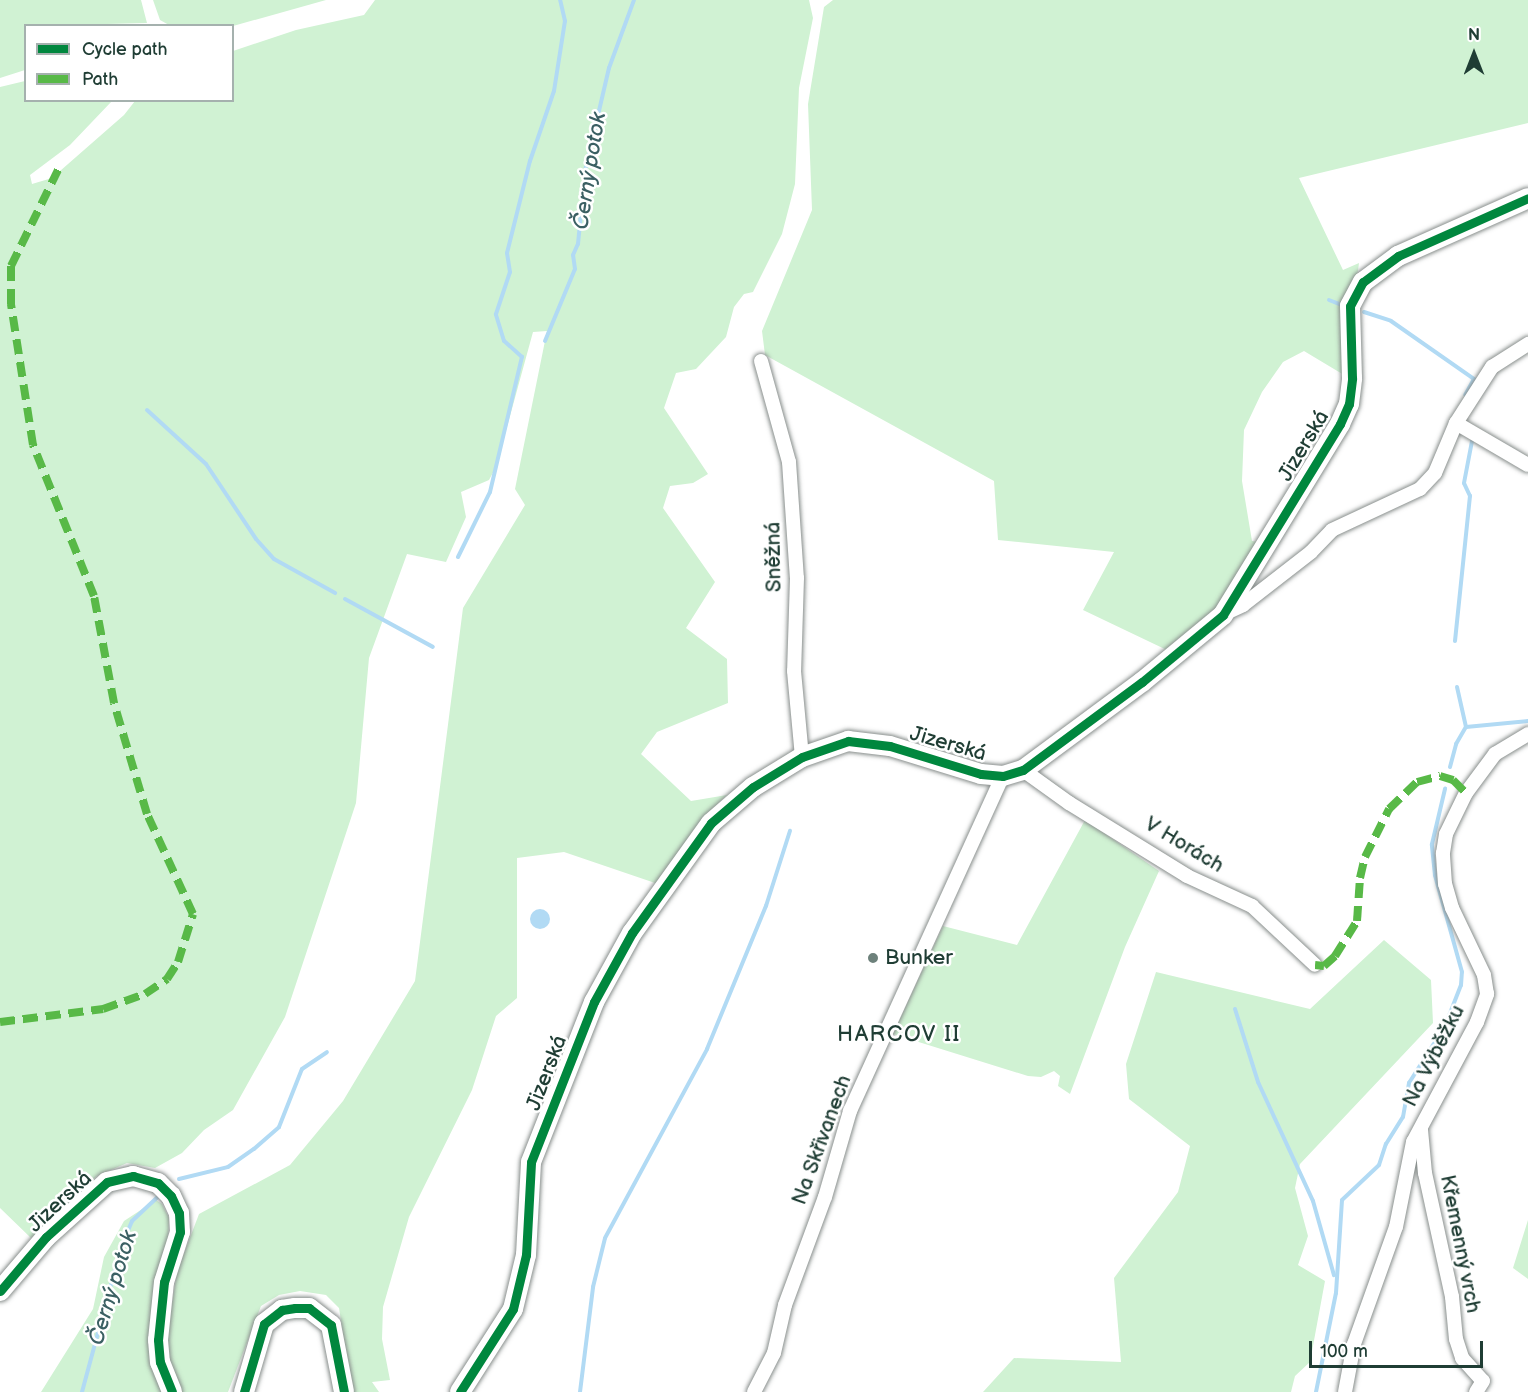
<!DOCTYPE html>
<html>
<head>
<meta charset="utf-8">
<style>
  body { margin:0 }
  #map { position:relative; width:1528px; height:1392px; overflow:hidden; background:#fff; font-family:"Balsamiq Sans",sans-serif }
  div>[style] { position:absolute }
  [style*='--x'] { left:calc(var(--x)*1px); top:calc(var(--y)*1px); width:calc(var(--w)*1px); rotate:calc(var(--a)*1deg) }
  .green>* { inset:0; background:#d0f2d3 }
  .water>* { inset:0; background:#b1daf4 }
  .round { border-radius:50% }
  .stream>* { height:4px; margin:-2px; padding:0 2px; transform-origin:2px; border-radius:2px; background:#b1daf4 }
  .roads { filter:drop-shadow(0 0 2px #898f8d) drop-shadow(0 0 2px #898f8d) }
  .street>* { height:14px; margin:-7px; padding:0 7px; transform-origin:7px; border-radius:7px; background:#fff }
  .secondary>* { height:20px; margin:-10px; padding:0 10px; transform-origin:10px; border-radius:10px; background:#fff }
  .quiet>* { height:8px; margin-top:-4px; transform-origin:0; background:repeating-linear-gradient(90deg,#58b947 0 15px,transparent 0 23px) }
  .cycleway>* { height:9px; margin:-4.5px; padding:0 4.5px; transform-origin:4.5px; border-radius:4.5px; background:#00873e }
  .dots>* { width:16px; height:16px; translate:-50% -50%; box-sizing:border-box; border:3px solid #fff; border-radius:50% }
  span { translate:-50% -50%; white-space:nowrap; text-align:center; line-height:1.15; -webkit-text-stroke:5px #fff; paint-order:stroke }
  .street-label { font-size:21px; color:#1f3d34 }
  .poi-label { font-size:21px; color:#1f3d34 }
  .left { translate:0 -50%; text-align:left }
  .water-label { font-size:22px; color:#3b6063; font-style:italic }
  .neighbourhood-label { font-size:22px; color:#1f3d34; letter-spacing:1.5px }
  .legend { position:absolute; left:24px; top:24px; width:210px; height:78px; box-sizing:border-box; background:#fff; border:2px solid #a5b1ae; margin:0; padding:8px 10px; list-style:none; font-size:18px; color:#1f3d34 }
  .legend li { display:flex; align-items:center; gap:12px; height:30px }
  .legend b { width:30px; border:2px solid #a5b1ae }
  .north { position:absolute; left:1444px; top:24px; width:60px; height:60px; -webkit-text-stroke:4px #fff; paint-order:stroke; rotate:0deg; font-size:16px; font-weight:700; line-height:24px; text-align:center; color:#1f3d34 }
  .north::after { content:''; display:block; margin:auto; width:21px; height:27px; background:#1f3d34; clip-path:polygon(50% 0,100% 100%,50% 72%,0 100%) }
  .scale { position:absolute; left:1309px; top:1341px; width:174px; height:27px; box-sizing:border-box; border:3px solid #1f3d34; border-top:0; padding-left:8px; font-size:18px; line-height:21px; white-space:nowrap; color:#1f3d34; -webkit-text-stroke:4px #fff; paint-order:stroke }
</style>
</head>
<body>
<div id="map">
  <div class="green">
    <i style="clip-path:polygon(0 0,141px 0,147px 23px,26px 26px,25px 70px,0 78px)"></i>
    <i style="clip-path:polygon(153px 0,326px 0,233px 26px,169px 25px,160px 20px)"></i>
    <i style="clip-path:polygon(375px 0,809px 0,813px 18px,799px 88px,795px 184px,782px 234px,753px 292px,744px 294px,734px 307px,726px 337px,696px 369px,676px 373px,664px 408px,708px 474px,693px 483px,670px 486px,663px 508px,715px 582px,686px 628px,727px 659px,728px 703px,657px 732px,641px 754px,691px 801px,727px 795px,711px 810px,658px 884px,564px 852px,517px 858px,517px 998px,496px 1016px,472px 1090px,409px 1217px,383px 1307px,382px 1339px,390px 1380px,372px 1382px,379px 1392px,352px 1392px,339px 1308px,326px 1295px,300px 1291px,279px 1295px,261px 1306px,228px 1392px,181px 1392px,169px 1365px,167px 1337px,177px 1272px,199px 1214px,290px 1165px,343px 1101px,415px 981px,463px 608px,525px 505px,515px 489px,547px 331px,533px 332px,496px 467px,489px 480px,461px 492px,466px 517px,446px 562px,407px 554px,369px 658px,356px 803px,285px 1017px,233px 1110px,204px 1130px,182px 1153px,155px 1168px,127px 1163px,97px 1176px,31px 1238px,0 1208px,0 87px,25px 81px,26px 100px,112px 101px,70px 145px,30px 175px,32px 184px,52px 178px,124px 115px,135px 101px,232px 100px,233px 51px,296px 30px,364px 15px)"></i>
    <i style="clip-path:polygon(833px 0,1528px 0,1528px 123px,1299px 178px,1343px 270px,1359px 263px,1344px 375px,1304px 351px,1283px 362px,1262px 392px,1244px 430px,1242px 481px,1252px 541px,1259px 542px,1215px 610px,1171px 652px,1083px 610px,1114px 552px,998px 540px,994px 481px,765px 355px,762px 331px,812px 210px,808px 104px,824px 7px)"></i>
    <i style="clip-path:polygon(1085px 820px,1159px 871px,1125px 947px,1070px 1094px,1058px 1086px,1060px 1076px,1054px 1071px,1041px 1077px,1028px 1076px,893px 1034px,943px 926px,1017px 945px)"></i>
    <i style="clip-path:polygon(1384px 940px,1431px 980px,1433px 1023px,1300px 1164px,1295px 1188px,1308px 1236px,1298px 1265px,1325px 1281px,1310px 1362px,1295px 1376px,1291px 1392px,983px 1392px,1014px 1358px,1121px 1362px,1114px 1278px,1178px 1192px,1190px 1146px,1129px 1099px,1126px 1064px,1156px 972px,1310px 1009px)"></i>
    <i style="clip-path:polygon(156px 1200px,162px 1204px,169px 1218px,162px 1392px,41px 1392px,93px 1309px,104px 1257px,124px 1221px)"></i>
    <i style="clip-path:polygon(1528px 1220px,1528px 1279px,1513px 1268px)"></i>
  </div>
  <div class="water">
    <i class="round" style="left:530px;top:909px;width:20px;height:20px"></i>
  </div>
  <div class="stream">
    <i style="--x:1329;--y:300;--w:14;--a:21"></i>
    <i style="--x:1364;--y:312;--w:28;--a:18"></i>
    <i style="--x:1391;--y:321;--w:101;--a:34.9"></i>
    <i style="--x:1474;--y:379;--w:18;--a:119"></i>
    <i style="--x:545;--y:341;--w:78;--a:-67.4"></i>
    <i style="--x:575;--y:269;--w:14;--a:-98"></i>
    <i style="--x:573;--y:255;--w:12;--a:-66"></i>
    <i style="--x:578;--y:244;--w:73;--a:-84.5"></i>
    <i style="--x:585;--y:171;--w:106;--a:-76.9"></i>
    <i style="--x:609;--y:68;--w:72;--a:-69.8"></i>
    <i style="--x:147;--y:410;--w:80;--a:42.5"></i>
    <i style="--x:206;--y:464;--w:90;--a:56.3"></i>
    <i style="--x:256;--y:539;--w:27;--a:48"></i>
    <i style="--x:274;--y:559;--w:70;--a:29.1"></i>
    <i style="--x:458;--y:557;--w:72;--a:-63.8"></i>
    <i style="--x:490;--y:492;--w:139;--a:-76.7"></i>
    <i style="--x:522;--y:357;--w:24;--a:-138"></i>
    <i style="--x:504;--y:341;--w:28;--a:-107"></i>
    <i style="--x:496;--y:314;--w:44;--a:-71.6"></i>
    <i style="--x:510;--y:272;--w:19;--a:-99"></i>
    <i style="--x:507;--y:253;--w:95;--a:-76"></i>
    <i style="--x:530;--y:161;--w:74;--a:-71.1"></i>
    <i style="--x:554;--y:91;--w:71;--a:-81.1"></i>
    <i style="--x:565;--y:21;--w:22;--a:-103"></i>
    <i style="--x:345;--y:599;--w:100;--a:28.6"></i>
    <i style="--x:1455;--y:641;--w:146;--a:-84.1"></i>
    <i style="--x:1470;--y:496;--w:14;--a:-115"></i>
    <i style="--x:1464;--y:483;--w:48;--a:-79.2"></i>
    <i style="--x:1457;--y:687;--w:41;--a:77.3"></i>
    <i style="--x:1450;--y:767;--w:24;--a:-75"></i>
    <i style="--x:1456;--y:744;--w:20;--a:-60"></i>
    <i style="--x:1466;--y:727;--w:62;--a:-5.5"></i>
    <i style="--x:1235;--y:1009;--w:77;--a:72.5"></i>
    <i style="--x:1258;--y:1082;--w:131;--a:65.2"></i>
    <i style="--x:1313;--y:1201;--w:77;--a:74.2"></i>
    <i style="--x:179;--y:1179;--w:50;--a:-13.8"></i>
    <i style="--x:228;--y:1167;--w:32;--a:-35"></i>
    <i style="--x:254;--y:1149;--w:33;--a:-41"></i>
    <i style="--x:279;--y:1127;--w:62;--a:-68.4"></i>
    <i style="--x:302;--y:1069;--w:30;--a:-34"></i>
    <i style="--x:82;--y:1392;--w:150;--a:-74.9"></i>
    <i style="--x:121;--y:1247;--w:28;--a:-67"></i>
    <i style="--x:132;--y:1221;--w:38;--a:-43"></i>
    <i style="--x:580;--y:1392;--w:106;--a:-82.9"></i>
    <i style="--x:593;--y:1287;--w:50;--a:-76.2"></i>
    <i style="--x:605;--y:1238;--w:215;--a:-61.6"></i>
    <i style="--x:707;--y:1049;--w:155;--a:-67.6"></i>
    <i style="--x:766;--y:906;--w:79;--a:-72.3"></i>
    <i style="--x:1316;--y:1392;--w:101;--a:-78.6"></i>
    <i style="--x:1336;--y:1293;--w:93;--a:-86.3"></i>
    <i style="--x:1342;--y:1200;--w:51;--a:-43.4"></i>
    <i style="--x:1379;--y:1165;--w:22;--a:-72"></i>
    <i style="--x:1386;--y:1144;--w:32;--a:-58"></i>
    <i style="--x:1403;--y:1117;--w:35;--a:-80"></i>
    <i style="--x:1409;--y:1083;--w:67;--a:-57.7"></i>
    <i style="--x:1445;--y:1026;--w:44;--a:-68.7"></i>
    <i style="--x:1461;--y:985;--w:13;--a:-86"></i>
    <i style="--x:1462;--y:972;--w:101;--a:-105.6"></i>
    <i style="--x:1435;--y:875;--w:31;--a:-96"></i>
    <i style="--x:1432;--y:844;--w:57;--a:-76.7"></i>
  </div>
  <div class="roads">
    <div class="street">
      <i style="--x:761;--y:361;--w:105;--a:74.5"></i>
      <i style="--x:789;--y:462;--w:116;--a:86.1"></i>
      <i style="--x:797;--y:578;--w:93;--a:91.8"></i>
      <i style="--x:794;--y:671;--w:86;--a:84.7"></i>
      <i style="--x:1456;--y:423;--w:83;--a:30.3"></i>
      <i style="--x:1224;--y:614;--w:21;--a:-25"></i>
      <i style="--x:1243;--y:605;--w:86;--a:-37.9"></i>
      <i style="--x:1311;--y:552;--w:30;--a:-46"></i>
      <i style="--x:1332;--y:530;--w:97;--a:-25"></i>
      <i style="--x:1420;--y:489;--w:22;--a:-47"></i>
      <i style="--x:1435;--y:473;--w:54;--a:-67.2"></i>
      <i style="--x:1456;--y:423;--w:67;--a:-57.3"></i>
      <i style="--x:1492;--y:367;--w:43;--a:-32.6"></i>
      <i style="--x:1023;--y:770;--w:57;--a:35.7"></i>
      <i style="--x:1069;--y:803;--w:139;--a:31.7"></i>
      <i style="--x:1187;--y:876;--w:72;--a:24.8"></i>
      <i style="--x:1252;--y:906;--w:86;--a:43.1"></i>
      <i style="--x:1421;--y:1130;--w:43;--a:84.7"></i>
      <i style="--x:1425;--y:1173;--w:127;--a:77.7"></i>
      <i style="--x:1452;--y:1297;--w:42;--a:84.6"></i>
      <i style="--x:1456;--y:1339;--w:20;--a:72"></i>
      <i style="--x:1462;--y:1358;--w:31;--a:48"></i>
      <i style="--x:1483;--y:1381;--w:13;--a:122"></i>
      <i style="--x:754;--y:1392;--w:44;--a:-62.9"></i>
      <i style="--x:774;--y:1353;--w:49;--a:-77.1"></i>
      <i style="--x:785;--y:1305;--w:115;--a:-69.7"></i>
      <i style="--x:825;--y:1197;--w:90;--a:-73.8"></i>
      <i style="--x:850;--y:1111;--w:368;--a:-65.5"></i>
      <i style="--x:1345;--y:1392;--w:49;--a:-79.4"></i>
      <i style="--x:1354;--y:1344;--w:124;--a:-70.3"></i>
      <i style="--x:1396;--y:1227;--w:87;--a:-78.7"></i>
      <i style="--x:1413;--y:1142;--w:136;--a:-61.9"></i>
      <i style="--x:1477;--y:1022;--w:30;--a:-70"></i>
      <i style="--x:1487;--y:994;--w:19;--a:-99"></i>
      <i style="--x:1484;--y:975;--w:74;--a:-115.5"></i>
      <i style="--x:1452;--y:908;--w:25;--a:-106"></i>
      <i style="--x:1445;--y:884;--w:31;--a:-94"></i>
      <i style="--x:1443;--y:853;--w:19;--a:-81"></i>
      <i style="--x:1446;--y:834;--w:46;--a:-64"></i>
      <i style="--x:1466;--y:793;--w:49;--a:-53.4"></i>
      <i style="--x:1495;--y:754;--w:39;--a:-31"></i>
    </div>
    <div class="secondary">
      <i style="--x:0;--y:1291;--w:71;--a:-49.6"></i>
      <i style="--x:46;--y:1237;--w:82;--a:-42"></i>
      <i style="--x:107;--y:1182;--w:27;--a:-13"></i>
      <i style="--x:133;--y:1176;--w:26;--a:16"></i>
      <i style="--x:158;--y:1183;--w:18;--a:45"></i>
      <i style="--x:171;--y:1196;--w:19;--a:65"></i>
      <i style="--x:179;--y:1213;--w:19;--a:87"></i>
      <i style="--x:180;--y:1232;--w:52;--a:107.7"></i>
      <i style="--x:164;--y:1282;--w:58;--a:95.9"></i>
      <i style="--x:158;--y:1340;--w:22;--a:85"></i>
      <i style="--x:160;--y:1362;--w:32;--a:68"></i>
      <i style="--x:244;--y:1392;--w:71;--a:-73.6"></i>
      <i style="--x:264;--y:1324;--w:23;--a:-38"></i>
      <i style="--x:282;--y:1310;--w:13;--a:-9"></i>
      <i style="--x:295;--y:1308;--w:14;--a:0"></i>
      <i style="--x:309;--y:1308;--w:28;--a:38"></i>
      <i style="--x:331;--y:1325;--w:68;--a:79"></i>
      <i style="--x:460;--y:1392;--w:98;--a:-57.4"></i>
      <i style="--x:513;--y:1309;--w:56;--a:-76.5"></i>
      <i style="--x:526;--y:1255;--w:93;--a:-86.9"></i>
      <i style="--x:531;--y:1162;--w:172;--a:-68.5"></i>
      <i style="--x:594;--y:1002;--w:79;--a:-61.2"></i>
      <i style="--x:632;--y:933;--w:135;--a:-54.3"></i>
      <i style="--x:711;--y:823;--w:55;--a:-40.6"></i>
      <i style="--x:753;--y:787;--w:57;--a:-31.5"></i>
      <i style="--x:802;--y:757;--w:49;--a:-19.2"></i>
      <i style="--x:848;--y:741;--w:42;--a:6.8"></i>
      <i style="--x:890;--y:746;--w:95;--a:17.1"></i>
      <i style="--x:981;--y:774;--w:22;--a:5"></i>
      <i style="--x:1003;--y:776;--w:21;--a:-17"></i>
      <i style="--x:1023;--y:770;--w:148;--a:-36.5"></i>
      <i style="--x:1142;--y:682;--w:105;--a:-39.6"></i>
      <i style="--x:1223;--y:615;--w:224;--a:-58.5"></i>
      <i style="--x:1340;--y:424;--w:22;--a:-66"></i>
      <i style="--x:1349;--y:404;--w:26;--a:-83"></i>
      <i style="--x:1352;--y:378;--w:72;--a:-91.6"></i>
      <i style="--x:1350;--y:306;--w:27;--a:-62"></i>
      <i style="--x:1363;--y:282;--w:44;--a:-36.6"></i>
      <i style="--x:1398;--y:256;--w:142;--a:-24"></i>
    </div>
  </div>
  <div class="quiet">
    <i style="--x:1315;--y:965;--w:9;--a:6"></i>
    <i style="--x:1324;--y:966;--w:15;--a:-42"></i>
    <i style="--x:1335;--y:956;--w:41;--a:-57.8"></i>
    <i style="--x:1357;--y:921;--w:43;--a:-86"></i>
    <i style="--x:1360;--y:878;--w:22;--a:-77"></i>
    <i style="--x:1365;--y:857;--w:54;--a:-63.4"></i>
    <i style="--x:1389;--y:809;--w:39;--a:-44"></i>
    <i style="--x:1417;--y:782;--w:24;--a:-15"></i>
    <i style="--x:1440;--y:776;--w:14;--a:17"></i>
    <i style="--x:1453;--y:780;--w:18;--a:45"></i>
    <i style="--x:0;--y:1022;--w:104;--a:-7.2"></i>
    <i style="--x:103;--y:1009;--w:45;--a:-19.7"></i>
    <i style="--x:145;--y:994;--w:27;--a:-34"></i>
    <i style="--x:167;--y:979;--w:20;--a:-57"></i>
    <i style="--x:178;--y:962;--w:50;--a:-72.6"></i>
    <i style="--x:193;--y:914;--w:110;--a:-114.7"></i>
    <i style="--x:147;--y:814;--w:116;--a:-106.6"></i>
    <i style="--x:114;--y:703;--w:109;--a:-100.6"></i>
    <i style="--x:94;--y:596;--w:163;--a:-112"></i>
    <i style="--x:33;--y:445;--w:143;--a:-98.9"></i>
    <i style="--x:11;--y:304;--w:38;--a:-90"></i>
    <i style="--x:11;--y:266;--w:111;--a:-63.9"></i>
  </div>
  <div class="cycleway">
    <i style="--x:0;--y:1291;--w:71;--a:-49.6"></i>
    <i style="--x:46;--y:1237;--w:82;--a:-42"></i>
    <i style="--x:107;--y:1182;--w:27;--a:-13"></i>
    <i style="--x:133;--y:1176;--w:26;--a:16"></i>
    <i style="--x:158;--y:1183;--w:18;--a:45"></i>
    <i style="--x:171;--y:1196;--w:19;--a:65"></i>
    <i style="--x:179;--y:1213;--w:19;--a:87"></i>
    <i style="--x:180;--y:1232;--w:52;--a:107.7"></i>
    <i style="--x:164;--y:1282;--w:58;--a:95.9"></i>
    <i style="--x:158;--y:1340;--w:22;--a:85"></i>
    <i style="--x:160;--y:1362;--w:32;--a:68"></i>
    <i style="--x:244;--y:1392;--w:71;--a:-73.6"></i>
    <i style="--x:264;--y:1324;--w:23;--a:-38"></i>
    <i style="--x:282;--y:1310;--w:13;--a:-9"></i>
    <i style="--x:295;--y:1308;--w:14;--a:0"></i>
    <i style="--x:309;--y:1308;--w:28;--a:38"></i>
    <i style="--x:331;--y:1325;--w:68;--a:79"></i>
    <i style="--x:460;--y:1392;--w:98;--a:-57.4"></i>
    <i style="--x:513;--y:1309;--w:56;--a:-76.5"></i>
    <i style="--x:526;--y:1255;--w:93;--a:-86.9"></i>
    <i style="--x:531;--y:1162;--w:172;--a:-68.5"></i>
    <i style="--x:594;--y:1002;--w:79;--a:-61.2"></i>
    <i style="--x:632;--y:933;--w:135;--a:-54.3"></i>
    <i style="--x:711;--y:823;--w:55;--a:-40.6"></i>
    <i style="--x:753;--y:787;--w:57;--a:-31.5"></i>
    <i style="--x:802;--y:757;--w:49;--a:-19.2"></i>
    <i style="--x:848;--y:741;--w:42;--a:6.8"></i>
    <i style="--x:890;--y:746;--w:95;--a:17.1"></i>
    <i style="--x:981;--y:774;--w:22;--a:5"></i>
    <i style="--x:1003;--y:776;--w:21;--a:-17"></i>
    <i style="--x:1023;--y:770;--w:148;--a:-36.5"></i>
    <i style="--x:1142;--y:682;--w:105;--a:-39.6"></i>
    <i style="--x:1223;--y:615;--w:224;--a:-58.5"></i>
    <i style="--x:1340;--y:424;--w:22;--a:-66"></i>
    <i style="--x:1349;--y:404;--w:26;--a:-83"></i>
    <i style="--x:1352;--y:378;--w:72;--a:-91.6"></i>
    <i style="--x:1350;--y:306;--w:27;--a:-62"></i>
    <i style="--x:1363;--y:282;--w:44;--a:-36.6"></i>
    <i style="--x:1398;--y:256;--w:142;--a:-24"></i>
  </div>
  <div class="dots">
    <i style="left:873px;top:958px;background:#6d817b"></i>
  </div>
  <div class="street-label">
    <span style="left:1304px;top:446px;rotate:-59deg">Jizerská</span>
    <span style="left:774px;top:557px;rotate:-91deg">Sněžná</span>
    <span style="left:948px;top:744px;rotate:16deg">Jizerská</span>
    <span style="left:1184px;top:845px;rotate:31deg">V Horách</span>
    <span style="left:1434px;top:1056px;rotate:-63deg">Na Výběžku</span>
    <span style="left:547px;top:1073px;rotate:-69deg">Jizerská</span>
    <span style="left:822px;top:1140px;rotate:-70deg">Na Skřivanech</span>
    <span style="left:60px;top:1202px;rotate:-43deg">Jizerská</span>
    <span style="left:1460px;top:1244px;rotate:79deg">Křemenný vrch</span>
  </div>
  <div class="poi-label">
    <span class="left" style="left:885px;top:958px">Bunker</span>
  </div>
  <div class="water-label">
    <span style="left:590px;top:171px;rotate:-81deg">Černý potok</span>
    <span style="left:113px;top:1288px;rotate:-73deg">Černý potok</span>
  </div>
  <div class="neighbourhood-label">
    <span style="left:899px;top:1035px">HARCOV II</span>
  </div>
  <ul class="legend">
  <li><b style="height:8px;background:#00873e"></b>Cycle path</li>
  <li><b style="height:8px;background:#58b947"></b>Path</li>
  </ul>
  <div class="north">N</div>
  <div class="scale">100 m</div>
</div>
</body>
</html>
